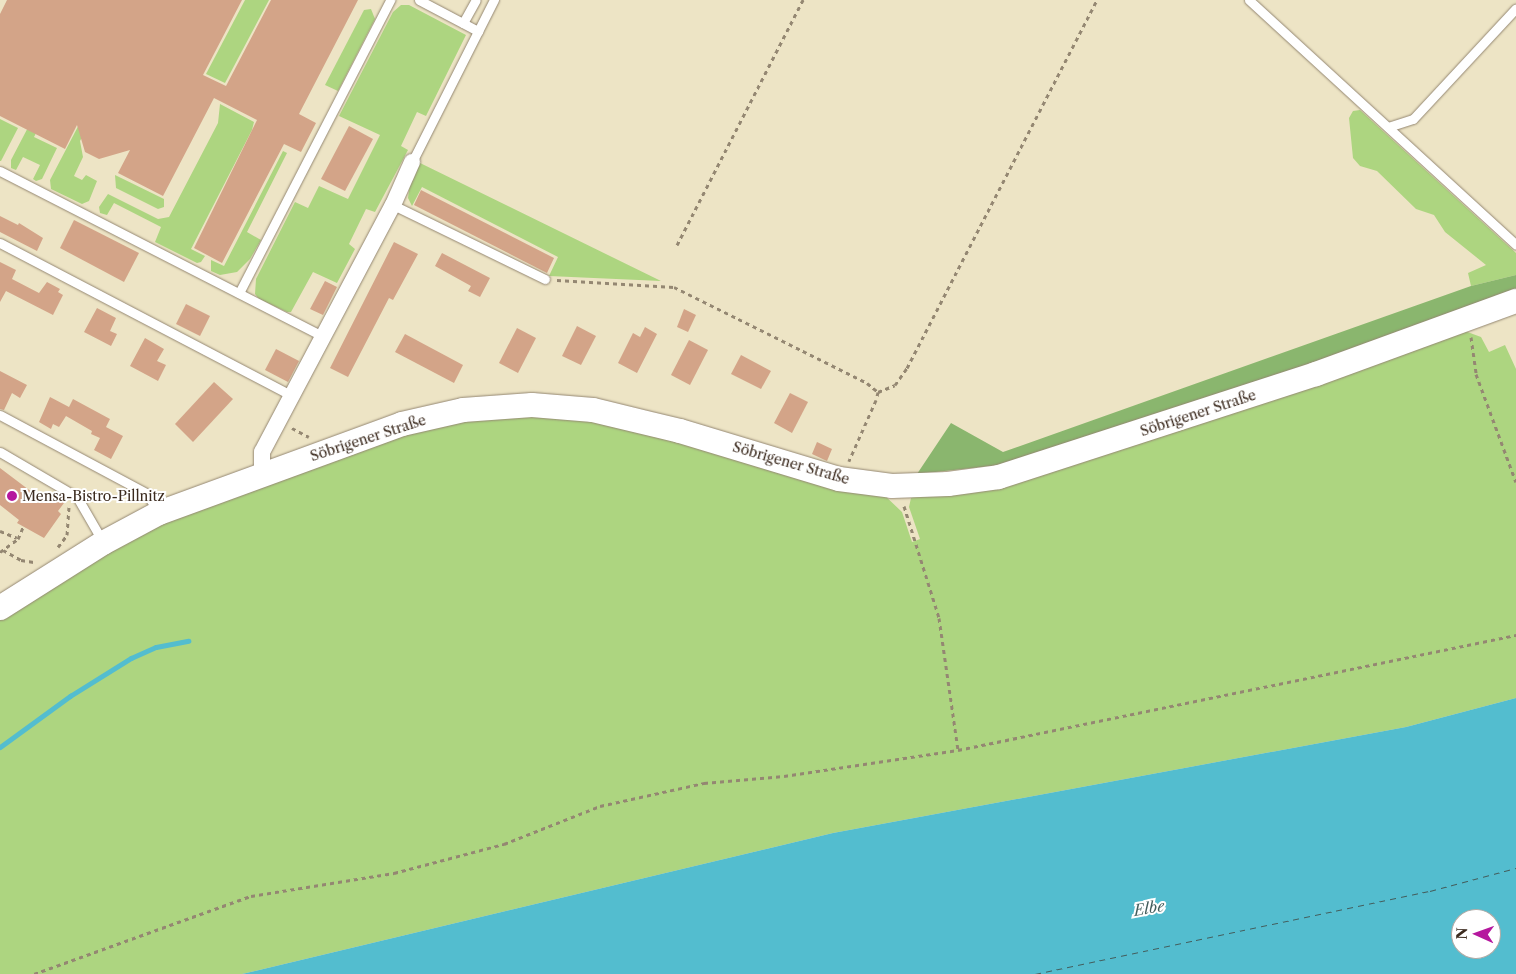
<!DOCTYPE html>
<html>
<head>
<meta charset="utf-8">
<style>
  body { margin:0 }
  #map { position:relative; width:1516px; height:974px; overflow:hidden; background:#ede4c5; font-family:"Libre Caslon Text",serif }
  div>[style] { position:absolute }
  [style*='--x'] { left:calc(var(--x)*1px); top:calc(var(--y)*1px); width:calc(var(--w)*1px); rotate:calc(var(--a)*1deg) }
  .green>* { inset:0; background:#add580 }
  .forest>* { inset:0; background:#8ab66e }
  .water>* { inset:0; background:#53bdcf }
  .stream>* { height:5px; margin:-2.5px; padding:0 2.5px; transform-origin:2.5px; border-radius:2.5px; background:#53bdcf }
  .ferry>* { height:1px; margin-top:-0.5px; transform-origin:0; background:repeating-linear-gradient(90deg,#435d5c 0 6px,transparent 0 11px) }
  .building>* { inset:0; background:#d3a488 }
  .path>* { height:3px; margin-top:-1.5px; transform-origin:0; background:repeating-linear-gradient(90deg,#948772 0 4px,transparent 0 8px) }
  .roads { filter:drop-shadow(0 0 1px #948772) drop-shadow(0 0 1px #948772) }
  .lane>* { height:9px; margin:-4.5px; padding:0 4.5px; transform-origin:4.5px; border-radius:4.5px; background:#fff }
  .street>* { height:16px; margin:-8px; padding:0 8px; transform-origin:8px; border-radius:8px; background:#fff }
  .secondary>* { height:24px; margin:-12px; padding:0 12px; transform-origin:12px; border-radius:12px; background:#fff }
  .dots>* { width:14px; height:14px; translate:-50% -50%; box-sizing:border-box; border:2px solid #fff; border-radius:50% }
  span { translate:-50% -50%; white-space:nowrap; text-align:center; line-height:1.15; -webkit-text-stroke:4px #fff; paint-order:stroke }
  .street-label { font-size:14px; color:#3b2a1e }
  .poi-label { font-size:14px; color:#3b2a1e }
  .left { translate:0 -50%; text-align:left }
  .water-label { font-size:15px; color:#435d5c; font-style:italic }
  .north { position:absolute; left:1451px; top:909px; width:50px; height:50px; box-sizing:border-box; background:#fff; border:1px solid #b1aaa5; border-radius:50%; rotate:272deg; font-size:14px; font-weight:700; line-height:20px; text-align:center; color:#3b2a1e }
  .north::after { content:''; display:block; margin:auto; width:18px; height:22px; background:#b5179e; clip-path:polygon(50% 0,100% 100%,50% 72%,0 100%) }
</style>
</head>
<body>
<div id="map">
  <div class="green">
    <i style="clip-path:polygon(245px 0,269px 0,225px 83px,206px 74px)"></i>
    <i style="clip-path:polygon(401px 5px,409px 5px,466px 35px,426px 116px,417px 112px,401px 146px,408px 150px,375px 212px,366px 209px,349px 244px,355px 249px,337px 283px,313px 272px,291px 312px,287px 312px,259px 299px,255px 294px,256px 279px,295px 202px,308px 208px,319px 186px,348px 199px,380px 135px,339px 116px,393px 12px)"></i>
    <i style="clip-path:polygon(371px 9px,375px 19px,338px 91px,325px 85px,364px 10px)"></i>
    <i style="clip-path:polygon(79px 30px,86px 34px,34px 137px,57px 148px,42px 179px,36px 181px,33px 179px,40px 165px,23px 157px,16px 170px,11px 168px,11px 160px)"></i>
    <i style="clip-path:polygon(118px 50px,124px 54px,80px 141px,83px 157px,74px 176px,82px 180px,86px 175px,97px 181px,89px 201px,82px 204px,51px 189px,50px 180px)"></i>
    <i style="clip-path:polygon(220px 104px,254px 122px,252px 130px,191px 249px,205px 256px,201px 262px,197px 263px,155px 242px,161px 227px,114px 203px,107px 215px,100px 213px,99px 207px,108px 194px,158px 219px,169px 217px,218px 123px)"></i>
    <i style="clip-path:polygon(1360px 110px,1516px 253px,1516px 275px,1471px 286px,1468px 273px,1486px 265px,1445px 232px,1434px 215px,1416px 209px,1377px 171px,1360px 166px,1353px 158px,1349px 118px,1353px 111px)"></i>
    <i style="clip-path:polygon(0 119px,18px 128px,1px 161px,0 161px)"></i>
    <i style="clip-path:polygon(283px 151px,287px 153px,247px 232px,261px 240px,250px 259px,237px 272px,220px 275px,211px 271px,211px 260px,224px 266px)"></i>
    <i style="clip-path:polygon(418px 162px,661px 281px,549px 276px,558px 257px,422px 187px,412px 206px,408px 198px,410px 183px)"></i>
    <i style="clip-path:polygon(115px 175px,164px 199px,164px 207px,158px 209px,116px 188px)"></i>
    <i style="clip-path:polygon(1462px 330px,1481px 337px,1489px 352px,1505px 345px,1516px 369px,1516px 698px,1406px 727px,833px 833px,242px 974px,0 974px,0 616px,162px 518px,402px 431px,499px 413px,590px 418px,882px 493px,902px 512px,912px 542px,920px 539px,909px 507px,911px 498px,917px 495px)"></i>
  </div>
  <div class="forest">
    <i style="clip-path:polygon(1516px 275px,1516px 290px,1313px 363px,1000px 465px,917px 474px,951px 423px,1003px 452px,1471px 286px)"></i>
  </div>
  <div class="water">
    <i style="clip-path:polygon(evenodd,1516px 698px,1516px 974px,242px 974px,833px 833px,1406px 727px,1516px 698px,1461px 919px,1491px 919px,1491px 949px,1461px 949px,1461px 919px)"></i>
  </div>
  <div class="stream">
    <i style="--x:0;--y:747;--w:87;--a:-36.1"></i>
    <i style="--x:70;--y:696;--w:72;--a:-31.9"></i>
    <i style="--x:131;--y:658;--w:27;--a:-24"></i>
    <i style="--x:156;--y:647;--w:33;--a:-11"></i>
  </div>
  <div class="ferry">
    <i style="--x:1035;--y:974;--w:404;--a:-11.9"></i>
    <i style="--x:1430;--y:891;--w:89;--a:-15"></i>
  </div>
  <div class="building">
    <i style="clip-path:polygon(7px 0,242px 0,203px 75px,226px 86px,271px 0,358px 0,299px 114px,316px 123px,301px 152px,284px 144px,222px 263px,194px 248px,257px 120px,214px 98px,163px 196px,118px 173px,130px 150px,99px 159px,85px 152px,77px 125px,65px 149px,0 116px,0 14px)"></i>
    <i style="clip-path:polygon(349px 126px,373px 139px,345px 191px,321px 179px)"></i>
    <i style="clip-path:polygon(421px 190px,554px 258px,547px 273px,414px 205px)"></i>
    <i style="clip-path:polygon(0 216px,18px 225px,19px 223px,43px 238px,37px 251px,0 232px)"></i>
    <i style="clip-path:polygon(74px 220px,139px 253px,124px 282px,60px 248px)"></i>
    <i style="clip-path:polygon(394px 242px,418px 254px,393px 300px,389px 298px,348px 377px,330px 368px)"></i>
    <i style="clip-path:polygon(442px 253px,490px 278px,480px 297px,468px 291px,471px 286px,435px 266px)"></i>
    <i style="clip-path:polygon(0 262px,16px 270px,12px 279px,39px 293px,47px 282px,60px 289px,58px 292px,63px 295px,53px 315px,6px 291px,0 302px)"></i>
    <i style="clip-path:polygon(325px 281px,337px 287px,323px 315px,310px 309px)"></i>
    <i style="clip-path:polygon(186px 304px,210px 316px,200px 336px,176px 324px)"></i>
    <i style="clip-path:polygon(97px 308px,116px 318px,110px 331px,117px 334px,111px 346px,84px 332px)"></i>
    <i style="clip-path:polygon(684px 309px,696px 315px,688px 332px,677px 327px)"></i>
    <i style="clip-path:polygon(577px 326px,596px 336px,581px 365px,562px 356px)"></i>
    <i style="clip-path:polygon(645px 327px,657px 334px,637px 373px,618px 363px,633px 333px,640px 337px)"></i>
    <i style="clip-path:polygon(517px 328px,536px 338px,518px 373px,499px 363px)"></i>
    <i style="clip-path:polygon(405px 334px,463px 365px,454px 383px,395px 352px)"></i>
    <i style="clip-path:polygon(145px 338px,164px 349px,157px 361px,166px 365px,158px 381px,130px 366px)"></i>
    <i style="clip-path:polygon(689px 340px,708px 350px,690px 385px,671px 375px)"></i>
    <i style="clip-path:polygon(276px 349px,299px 361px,288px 382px,265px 370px)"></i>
    <i style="clip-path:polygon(741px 355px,771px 371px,761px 389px,731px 374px)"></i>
    <i style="clip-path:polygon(0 371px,27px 385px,20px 398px,12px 393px,4px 410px,0 409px)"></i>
    <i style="clip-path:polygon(214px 382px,233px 399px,193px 442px,175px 424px)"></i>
    <i style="clip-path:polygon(790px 393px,808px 402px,792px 433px,774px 423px)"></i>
    <i style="clip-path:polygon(50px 397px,69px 407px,73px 399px,110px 419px,106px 427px,123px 436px,111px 459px,94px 450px,100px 438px,91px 434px,92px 431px,66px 416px,59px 427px,53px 424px,51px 429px,39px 422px)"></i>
    <i style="clip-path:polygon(817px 442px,832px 449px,827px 461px,812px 454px)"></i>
    <i style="clip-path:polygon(0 468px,45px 502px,51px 494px,64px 503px,58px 511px,61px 514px,44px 538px,17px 523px,19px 520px,0 505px)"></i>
  </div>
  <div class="path">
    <i style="--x:677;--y:245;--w:276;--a:-62.8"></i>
    <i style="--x:557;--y:280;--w:117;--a:3.4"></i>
    <i style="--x:674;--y:287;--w:216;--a:26.4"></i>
    <i style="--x:867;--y:383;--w:14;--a:39"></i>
    <i style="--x:878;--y:392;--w:8;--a:104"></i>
    <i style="--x:876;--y:400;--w:67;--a:113.9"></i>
    <i style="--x:1471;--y:337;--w:37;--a:82"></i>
    <i style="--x:1476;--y:374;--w:115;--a:69.7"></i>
    <i style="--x:878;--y:392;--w:18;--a:-22"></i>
    <i style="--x:895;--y:385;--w:21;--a:-55"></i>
    <i style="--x:907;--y:368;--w:414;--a:-62.7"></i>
    <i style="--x:292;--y:428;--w:19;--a:28"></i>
    <i style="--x:904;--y:506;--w:117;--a:72.6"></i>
    <i style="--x:939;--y:618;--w:133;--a:81.8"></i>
    <i style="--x:0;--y:531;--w:18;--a:22"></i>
    <i style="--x:58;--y:547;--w:15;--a:-53"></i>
    <i style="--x:67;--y:535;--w:28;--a:-86"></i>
    <i style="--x:3;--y:550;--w:21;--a:29"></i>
    <i style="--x:21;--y:560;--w:13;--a:9"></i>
    <i style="--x:0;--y:552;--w:22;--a:-36"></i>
    <i style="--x:18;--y:539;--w:13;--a:-67"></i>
    <i style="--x:34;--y:974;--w:231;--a:-19.8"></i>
    <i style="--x:251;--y:896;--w:145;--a:-9.1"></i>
    <i style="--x:394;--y:873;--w:114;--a:-14.8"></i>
    <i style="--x:504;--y:844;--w:103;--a:-21.6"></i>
    <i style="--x:600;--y:806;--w:107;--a:-12.5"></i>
    <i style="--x:704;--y:783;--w:80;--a:-5"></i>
    <i style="--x:784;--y:776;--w:176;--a:-8.5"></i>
    <i style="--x:958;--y:750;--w:570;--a:-11.65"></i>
  </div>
  <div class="roads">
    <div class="lane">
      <i style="--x:419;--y:0;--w:67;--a:27.7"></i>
      <i style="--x:1249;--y:0;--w:362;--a:42.5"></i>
      <i style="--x:463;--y:23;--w:26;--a:-61"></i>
      <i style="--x:1388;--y:127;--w:26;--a:-18"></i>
      <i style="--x:1413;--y:119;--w:151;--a:-47.1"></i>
      <i style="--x:412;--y:162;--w:182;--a:-63.2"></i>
      <i style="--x:0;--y:171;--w:362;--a:27.1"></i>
      <i style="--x:393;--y:205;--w:169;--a:26"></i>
      <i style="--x:0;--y:243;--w:328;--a:27.6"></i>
      <i style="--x:239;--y:293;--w:330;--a:-62.7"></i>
      <i style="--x:0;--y:415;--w:166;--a:28.1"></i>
      <i style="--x:146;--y:493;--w:23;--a:56"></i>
      <i style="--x:0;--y:452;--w:89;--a:30.3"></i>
      <i style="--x:77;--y:497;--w:52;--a:60"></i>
    </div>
    <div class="street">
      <i style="--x:262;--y:474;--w:22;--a:-90"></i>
      <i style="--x:262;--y:452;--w:280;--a:-62.1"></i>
      <i style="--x:393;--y:205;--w:47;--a:-66.2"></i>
    </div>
    <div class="secondary">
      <i style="--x:0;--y:608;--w:122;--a:-32.3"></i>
      <i style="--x:103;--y:543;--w:64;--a:-28.2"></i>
      <i style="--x:159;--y:513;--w:259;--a:-20.1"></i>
      <i style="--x:402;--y:424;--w:63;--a:-12.9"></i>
      <i style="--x:463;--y:410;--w:69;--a:-4.1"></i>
      <i style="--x:532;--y:405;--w:61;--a:4.7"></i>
      <i style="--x:593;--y:410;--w:89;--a:13.6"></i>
      <i style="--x:680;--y:431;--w:166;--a:16.8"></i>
      <i style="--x:839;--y:479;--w:53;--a:7.5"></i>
      <i style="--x:892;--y:486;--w:56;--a:-2"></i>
      <i style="--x:948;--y:484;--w:51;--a:-7.8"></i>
      <i style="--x:999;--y:477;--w:333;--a:-18"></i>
      <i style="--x:1316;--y:374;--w:213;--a:-20.1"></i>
    </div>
  </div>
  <div class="dots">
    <i style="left:12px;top:496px;background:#b5179e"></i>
  </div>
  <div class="street-label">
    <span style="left:1198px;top:413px;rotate:-18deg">Söbrigener Straße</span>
    <span style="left:368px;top:438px;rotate:-18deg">Söbrigener Straße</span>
    <span style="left:791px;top:463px;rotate:16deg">Söbrigener Straße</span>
  </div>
  <div class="poi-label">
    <span class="left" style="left:22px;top:496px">Mensa-Bistro-Pillnitz</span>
  </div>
  <div class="water-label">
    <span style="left:1149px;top:908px;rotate:-10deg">Elbe</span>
  </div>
  <div class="north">N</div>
</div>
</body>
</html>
